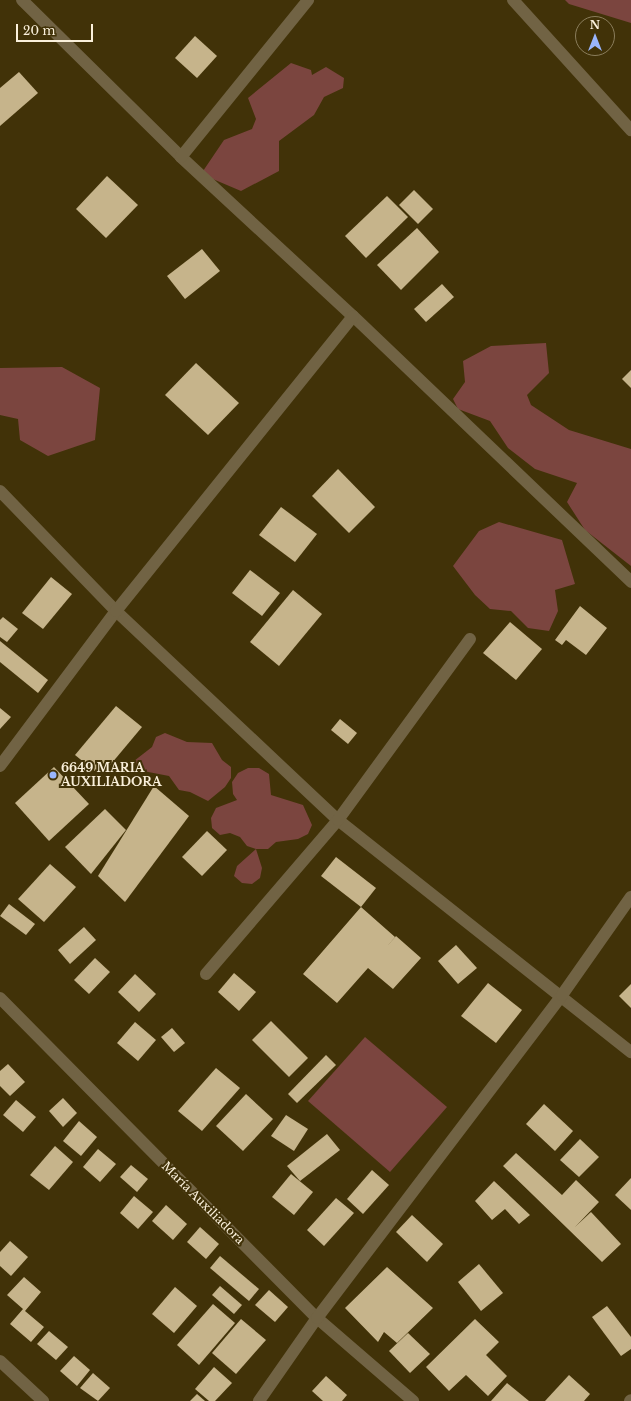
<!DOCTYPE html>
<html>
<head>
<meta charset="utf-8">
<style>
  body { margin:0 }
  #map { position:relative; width:631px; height:1401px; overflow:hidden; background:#413208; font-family:"Libre Baskerville",serif }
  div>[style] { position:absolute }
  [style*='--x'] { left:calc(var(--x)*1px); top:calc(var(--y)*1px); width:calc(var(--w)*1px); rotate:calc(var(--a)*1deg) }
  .green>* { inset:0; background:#7b453f }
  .building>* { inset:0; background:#c6b48b }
  .minor>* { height:12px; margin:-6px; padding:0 6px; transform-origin:6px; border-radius:6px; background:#716344 }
  .dots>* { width:11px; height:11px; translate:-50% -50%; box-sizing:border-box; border:2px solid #413208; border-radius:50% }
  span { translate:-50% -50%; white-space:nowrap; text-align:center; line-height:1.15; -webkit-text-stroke:4px #413208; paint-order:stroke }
  .poi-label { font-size:12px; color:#faf0db; font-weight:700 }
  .left { translate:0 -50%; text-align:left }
  .street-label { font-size:12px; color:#faf0db }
  .north { position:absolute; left:575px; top:16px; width:40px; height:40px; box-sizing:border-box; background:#413208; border:1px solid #8b7e5c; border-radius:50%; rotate:0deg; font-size:11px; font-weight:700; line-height:16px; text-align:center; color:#faf0db }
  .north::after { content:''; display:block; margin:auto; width:14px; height:18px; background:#99b5fd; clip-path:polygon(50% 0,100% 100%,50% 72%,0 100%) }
  .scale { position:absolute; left:16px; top:24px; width:77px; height:18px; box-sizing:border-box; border:2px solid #faf0db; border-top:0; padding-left:5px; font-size:12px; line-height:14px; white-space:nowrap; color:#faf0db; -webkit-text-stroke:3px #413208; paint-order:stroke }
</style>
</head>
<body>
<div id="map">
  <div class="green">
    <i style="clip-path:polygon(565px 0,631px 0,631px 23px,569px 4px)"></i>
    <i style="clip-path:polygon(291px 63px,311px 70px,312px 75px,326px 67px,344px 78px,343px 88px,324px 97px,314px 115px,279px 141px,279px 171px,241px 191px,201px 174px,224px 140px,252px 129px,256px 119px,248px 98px)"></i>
    <i style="clip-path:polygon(546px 343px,549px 373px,527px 395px,531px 405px,569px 430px,631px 449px,631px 566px,585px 530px,567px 502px,577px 483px,535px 469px,508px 448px,490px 421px,458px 409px,453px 399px,465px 382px,463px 361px,491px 346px)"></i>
    <i style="clip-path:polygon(62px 367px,100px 388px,95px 440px,48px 456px,20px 440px,18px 419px,0 415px,0 368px)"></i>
    <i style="clip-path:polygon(499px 522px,562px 540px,575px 584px,555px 590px,558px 611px,549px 631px,528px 628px,511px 611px,490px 609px,475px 595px,453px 566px,479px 531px)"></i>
    <i style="clip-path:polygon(165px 733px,187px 742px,212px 743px,222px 760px,231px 767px,231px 778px,225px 787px,208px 801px,190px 792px,179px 790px,169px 776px,138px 770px,134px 761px,152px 747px,156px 737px)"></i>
    <i style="clip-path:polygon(248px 768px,259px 768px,269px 774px,271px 795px,303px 805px,312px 825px,308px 834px,298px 839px,276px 842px,268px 849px,256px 849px,262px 868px,260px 878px,252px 884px,242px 883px,234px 876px,237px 866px,256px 849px,247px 846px,240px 837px,230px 833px,220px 835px,212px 828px,211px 818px,216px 808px,237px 800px,233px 794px,232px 782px,238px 773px)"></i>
    <i style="clip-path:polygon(365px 1037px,447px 1107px,390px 1172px,308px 1101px)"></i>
  </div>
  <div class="building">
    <i style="clip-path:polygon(195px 36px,217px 56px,197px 78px,175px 58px)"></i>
    <i style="clip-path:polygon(19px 72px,38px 93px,0 126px,0 88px)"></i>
    <i style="clip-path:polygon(107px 176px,138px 205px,106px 238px,76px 209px)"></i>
    <i style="clip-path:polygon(414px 190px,433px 209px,418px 224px,399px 205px)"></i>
    <i style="clip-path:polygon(387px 196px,408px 217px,366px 258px,345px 236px)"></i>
    <i style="clip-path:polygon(417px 228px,439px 252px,401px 290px,377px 265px)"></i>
    <i style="clip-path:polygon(202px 249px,220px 271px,185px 299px,167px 276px)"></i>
    <i style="clip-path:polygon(442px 284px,454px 297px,426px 322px,414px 309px)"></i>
    <i style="clip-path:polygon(196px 363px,239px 403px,208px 435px,165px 395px)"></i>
    <i style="clip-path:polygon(631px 370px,631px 388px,622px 379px)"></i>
    <i style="clip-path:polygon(338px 469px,375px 507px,349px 533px,312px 496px)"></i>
    <i style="clip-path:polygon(281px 507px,317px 534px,295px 562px,259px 535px)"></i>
    <i style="clip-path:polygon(250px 570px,280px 593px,262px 616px,232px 593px)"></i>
    <i style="clip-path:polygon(51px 577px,72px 594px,43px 629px,22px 613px)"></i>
    <i style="clip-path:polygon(293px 590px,322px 614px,279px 666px,250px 642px)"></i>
    <i style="clip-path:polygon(580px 606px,607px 628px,586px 655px,566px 640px,562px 645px,555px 640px)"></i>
    <i style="clip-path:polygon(3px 617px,18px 629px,7px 642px,0 637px,0 620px)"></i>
    <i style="clip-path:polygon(510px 622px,542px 649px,516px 680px,483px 653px)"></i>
    <i style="clip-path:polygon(0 641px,48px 680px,38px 693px,0 662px)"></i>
    <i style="clip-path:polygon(116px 706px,142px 727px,101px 776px,75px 755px)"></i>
    <i style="clip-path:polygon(0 708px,11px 717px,0 729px)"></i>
    <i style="clip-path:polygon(340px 719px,357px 733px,348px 744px,331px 730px)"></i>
    <i style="clip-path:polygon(54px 767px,89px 804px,49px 841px,15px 803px)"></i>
    <i style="clip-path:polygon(154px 786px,189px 816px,125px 902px,98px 876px)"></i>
    <i style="clip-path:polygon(105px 809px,126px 830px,91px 874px,65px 847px)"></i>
    <i style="clip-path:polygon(207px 831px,227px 850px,202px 876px,182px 857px)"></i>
    <i style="clip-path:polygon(336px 857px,376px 888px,361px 907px,321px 876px)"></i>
    <i style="clip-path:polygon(50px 864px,76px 887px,44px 922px,18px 899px)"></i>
    <i style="clip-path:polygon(9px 904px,35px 924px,26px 935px,0 916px)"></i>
    <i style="clip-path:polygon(361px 907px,395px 937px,384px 950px,396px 936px,421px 958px,393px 989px,368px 968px,337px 1003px,303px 974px)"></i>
    <i style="clip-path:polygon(84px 927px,96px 940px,70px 964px,58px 950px)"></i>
    <i style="clip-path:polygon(456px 945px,477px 968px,458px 984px,438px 961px)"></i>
    <i style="clip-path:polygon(95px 958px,110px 972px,89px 994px,74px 980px)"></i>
    <i style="clip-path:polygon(234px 973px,256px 992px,239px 1011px,218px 992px)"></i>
    <i style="clip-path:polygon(135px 974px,156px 994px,139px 1012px,118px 992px)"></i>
    <i style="clip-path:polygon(488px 983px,522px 1010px,496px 1043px,461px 1016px)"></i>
    <i style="clip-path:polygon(631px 984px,631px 1008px,619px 996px)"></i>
    <i style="clip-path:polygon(271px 1021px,308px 1058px,289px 1077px,252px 1040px)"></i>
    <i style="clip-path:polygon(135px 1022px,156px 1040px,138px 1061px,117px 1043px)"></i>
    <i style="clip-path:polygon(172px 1028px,185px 1043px,174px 1052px,161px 1037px)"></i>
    <i style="clip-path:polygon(326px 1055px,336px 1065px,297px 1103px,288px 1094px)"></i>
    <i style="clip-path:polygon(8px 1064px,25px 1082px,10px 1096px,0 1086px,0 1071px)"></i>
    <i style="clip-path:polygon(216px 1068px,240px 1088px,202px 1131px,178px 1111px)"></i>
    <i style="clip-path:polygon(246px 1094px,273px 1119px,243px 1151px,216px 1126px)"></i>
    <i style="clip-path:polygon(63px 1098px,77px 1113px,63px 1127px,49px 1111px)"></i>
    <i style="clip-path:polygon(16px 1100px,36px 1117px,23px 1132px,3px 1115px)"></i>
    <i style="clip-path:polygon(544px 1104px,573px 1131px,555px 1151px,526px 1124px)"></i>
    <i style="clip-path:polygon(286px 1115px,308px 1129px,294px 1151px,271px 1136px)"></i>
    <i style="clip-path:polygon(79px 1121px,97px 1137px,81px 1156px,63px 1141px)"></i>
    <i style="clip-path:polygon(327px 1134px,340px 1150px,300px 1181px,287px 1166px)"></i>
    <i style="clip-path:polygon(580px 1139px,599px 1157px,579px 1177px,560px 1160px)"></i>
    <i style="clip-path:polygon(55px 1146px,73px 1162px,49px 1190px,30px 1175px)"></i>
    <i style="clip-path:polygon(98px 1149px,116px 1164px,100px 1182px,83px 1167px)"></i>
    <i style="clip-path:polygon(516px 1153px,562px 1195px,576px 1180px,599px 1202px,575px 1227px,591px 1212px,621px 1244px,602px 1262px,503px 1166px)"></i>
    <i style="clip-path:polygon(131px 1165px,148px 1179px,137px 1192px,120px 1177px)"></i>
    <i style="clip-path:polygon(372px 1170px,389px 1185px,363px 1214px,347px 1199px)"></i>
    <i style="clip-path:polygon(291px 1174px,313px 1192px,294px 1215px,272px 1197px)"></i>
    <i style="clip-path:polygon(631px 1178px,631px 1210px,615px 1195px)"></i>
    <i style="clip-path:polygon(494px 1181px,530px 1215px,519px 1224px,505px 1209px,492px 1220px,475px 1201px)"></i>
    <i style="clip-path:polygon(134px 1196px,153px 1212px,138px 1229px,120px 1213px)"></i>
    <i style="clip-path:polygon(336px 1198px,354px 1213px,324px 1246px,307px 1230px)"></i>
    <i style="clip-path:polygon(166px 1205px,187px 1224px,173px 1240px,152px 1221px)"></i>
    <i style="clip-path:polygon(412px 1215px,443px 1244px,427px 1262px,396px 1232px)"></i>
    <i style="clip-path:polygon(200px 1227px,219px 1244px,206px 1259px,187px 1242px)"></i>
    <i style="clip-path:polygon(10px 1241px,28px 1257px,11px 1276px,0 1266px,0 1252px)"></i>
    <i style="clip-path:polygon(220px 1256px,259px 1289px,249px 1301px,210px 1268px)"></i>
    <i style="clip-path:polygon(479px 1264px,503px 1293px,481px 1311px,458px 1282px)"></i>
    <i style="clip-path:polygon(387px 1267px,433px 1308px,397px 1343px,384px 1332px,378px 1342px,345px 1308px)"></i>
    <i style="clip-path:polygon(24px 1277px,41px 1292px,25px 1311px,44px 1327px,31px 1342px,10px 1324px,23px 1309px,7px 1295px)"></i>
    <i style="clip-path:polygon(220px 1286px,242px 1305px,234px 1314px,212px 1295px)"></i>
    <i style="clip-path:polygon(175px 1287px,197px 1306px,174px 1333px,152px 1314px)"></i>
    <i style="clip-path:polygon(269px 1290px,288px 1307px,275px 1322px,255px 1305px)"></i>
    <i style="clip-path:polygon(213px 1304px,235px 1323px,199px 1365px,177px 1345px)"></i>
    <i style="clip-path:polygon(607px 1306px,631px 1337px,631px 1349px,621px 1356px,592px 1317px)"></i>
    <i style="clip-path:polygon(241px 1319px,266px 1340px,236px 1374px,212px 1353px)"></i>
    <i style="clip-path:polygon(475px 1319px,499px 1342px,486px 1355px,507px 1376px,488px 1396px,466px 1375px,449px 1391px,426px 1367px)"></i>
    <i style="clip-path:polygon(49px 1331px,68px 1347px,56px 1360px,37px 1344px)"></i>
    <i style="clip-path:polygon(408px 1333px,430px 1354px,410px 1373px,389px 1351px)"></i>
    <i style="clip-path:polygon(74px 1356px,90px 1370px,77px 1386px,60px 1371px)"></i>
    <i style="clip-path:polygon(214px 1367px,232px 1383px,215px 1401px,209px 1401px,195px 1389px)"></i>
    <i style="clip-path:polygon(93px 1373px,110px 1388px,98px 1401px,80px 1388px)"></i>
    <i style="clip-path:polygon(569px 1375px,590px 1394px,584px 1401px,545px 1401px)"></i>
    <i style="clip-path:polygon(326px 1376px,347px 1395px,342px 1401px,323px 1401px,312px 1391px)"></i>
    <i style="clip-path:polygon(507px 1383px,529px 1401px,491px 1401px)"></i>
    <i style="clip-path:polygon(197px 1394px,205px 1401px,190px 1401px)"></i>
  </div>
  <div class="minor">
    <i style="--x:22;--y:0;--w:223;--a:44.6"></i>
    <i style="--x:181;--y:157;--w:234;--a:42.8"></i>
    <i style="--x:353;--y:316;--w:385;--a:43.7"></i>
    <i style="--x:513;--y:0;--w:176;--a:47.8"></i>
    <i style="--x:181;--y:157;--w:202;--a:-51"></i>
    <i style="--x:0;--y:491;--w:167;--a:46"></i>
    <i style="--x:116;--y:611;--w:305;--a:43.3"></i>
    <i style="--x:338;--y:820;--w:374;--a:38.4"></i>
    <i style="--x:0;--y:766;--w:194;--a:-53.2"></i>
    <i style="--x:116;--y:611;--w:378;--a:-51.2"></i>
    <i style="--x:206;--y:974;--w:203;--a:-49.4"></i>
    <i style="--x:338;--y:820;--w:224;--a:-53.9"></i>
    <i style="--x:0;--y:998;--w:450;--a:45.3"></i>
    <i style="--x:317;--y:1318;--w:127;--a:40.8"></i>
    <i style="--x:0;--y:1361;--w:59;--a:42.9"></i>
    <i style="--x:259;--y:1401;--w:101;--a:-55.1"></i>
    <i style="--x:317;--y:1318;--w:405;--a:-52.8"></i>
    <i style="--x:562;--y:995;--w:120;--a:-54.9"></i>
    <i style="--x:630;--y:1401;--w:1;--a:-45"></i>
  </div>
  <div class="dots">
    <i style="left:53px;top:775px;background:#99b5fd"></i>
  </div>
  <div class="poi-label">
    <span class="left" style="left:61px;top:775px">6649 MARIA<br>AUXILIADORA</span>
  </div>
  <div class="street-label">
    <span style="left:203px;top:1203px;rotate:45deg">María Auxiliadora</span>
  </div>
  <div class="north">N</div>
  <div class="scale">20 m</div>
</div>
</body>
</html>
